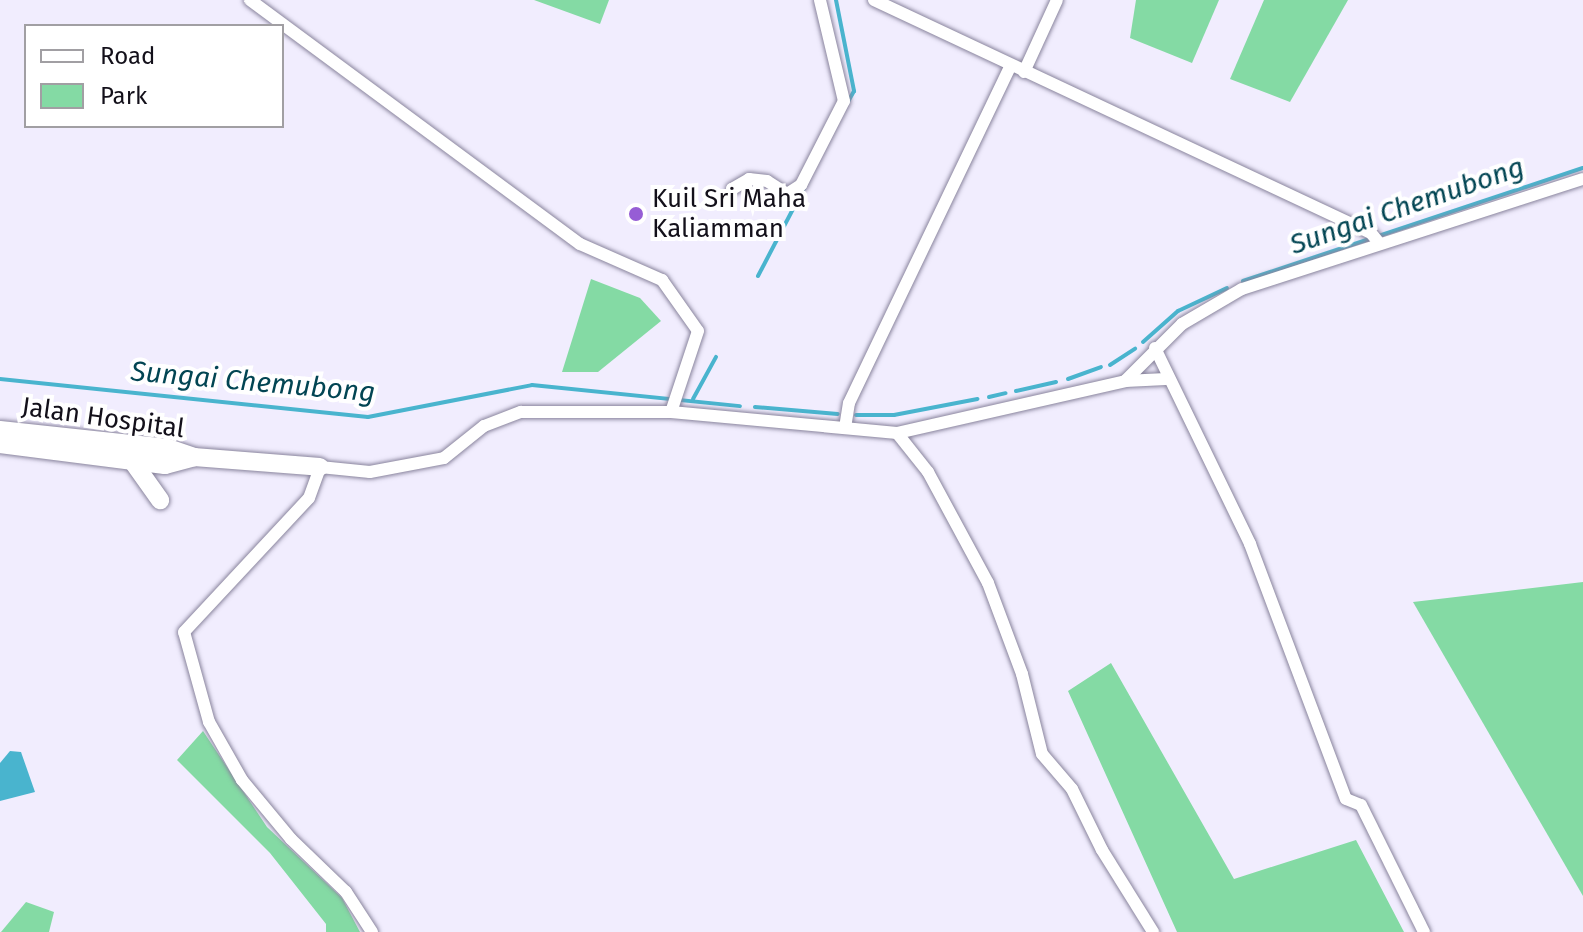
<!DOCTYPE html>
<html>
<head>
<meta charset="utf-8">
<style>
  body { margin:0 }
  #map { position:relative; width:1583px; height:932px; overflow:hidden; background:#f1edfe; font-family:"Fira Sans",sans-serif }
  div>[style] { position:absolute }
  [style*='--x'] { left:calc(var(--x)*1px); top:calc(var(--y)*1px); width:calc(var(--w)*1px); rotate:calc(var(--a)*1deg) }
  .green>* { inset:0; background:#84daa4 }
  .water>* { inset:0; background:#49b4ce }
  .stream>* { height:4px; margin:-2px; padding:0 2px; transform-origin:2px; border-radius:2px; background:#49b4ce }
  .roads { filter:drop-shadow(0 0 2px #89849d) drop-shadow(0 0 2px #89849d) }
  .street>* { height:12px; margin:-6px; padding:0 6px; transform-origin:6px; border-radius:6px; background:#fff }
  .secondary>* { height:18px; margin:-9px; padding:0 9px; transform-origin:9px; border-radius:9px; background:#fff }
  .dots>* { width:22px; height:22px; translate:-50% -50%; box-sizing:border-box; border:4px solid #fff; border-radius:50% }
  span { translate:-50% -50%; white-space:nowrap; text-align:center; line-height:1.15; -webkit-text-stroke:8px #fff; paint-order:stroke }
  .poi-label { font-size:26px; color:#13101a }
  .left { translate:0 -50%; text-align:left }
  .street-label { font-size:26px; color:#13101a }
  .water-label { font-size:28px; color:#024553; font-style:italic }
  .legend { position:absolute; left:24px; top:24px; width:260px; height:104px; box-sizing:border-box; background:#fff; border:2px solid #a19fa3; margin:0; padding:10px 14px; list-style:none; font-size:24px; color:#13101a }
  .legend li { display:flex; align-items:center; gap:16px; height:40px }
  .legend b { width:40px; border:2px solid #a19fa3 }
</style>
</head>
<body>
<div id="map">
  <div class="green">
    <i style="clip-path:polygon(534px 0,609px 0,600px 24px)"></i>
    <i style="clip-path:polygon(1136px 0,1219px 0,1192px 63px,1130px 38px)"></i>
    <i style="clip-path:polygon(1264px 0,1348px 0,1290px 102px,1230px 79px)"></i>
    <i style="clip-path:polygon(591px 279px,640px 298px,661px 321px,598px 372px,562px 372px)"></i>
    <i style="clip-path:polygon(1583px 582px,1583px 896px,1413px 602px)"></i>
    <i style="clip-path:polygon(1111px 663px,1234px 879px,1356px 840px,1404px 932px,1177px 932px,1068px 691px)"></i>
    <i style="clip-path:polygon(203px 731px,267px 827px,342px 898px,360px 932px,326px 932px,326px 924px,270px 853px,177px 760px)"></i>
    <i style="clip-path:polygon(26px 902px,54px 912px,49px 932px,1px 932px)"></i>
  </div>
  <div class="water">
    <i style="clip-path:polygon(10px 751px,21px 752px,35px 792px,0 801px,0 763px)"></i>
  </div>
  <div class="stream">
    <i style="--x:836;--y:0;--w:93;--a:78.8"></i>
    <i style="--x:854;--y:91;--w:13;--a:119"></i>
    <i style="--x:758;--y:276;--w:99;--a:-62.4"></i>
    <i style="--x:1243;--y:281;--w:358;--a:-18.4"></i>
    <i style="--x:1143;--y:342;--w:47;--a:-41.5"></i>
    <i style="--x:1178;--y:311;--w:54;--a:-25.1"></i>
    <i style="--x:1110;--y:365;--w:30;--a:-33"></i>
    <i style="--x:0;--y:379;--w:370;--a:5.9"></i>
    <i style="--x:368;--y:417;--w:167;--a:-11"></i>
    <i style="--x:532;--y:385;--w:209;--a:5.8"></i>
    <i style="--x:1068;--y:379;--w:35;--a:-20"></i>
    <i style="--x:1016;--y:391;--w:41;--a:-12.7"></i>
    <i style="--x:989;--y:397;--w:17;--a:-13"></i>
    <i style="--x:693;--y:399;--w:48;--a:-61.3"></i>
    <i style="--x:755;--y:407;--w:83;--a:4.8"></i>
    <i style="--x:856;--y:415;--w:38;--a:0"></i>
    <i style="--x:894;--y:415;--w:85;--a:-10.9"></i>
  </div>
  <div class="roads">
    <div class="street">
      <i style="--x:250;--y:0;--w:410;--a:36.5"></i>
      <i style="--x:580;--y:244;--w:90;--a:23.7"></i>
      <i style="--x:662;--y:280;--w:62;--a:54.8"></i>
      <i style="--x:698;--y:331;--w:85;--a:108.4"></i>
      <i style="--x:874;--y:0;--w:549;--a:25.12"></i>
      <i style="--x:1371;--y:233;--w:13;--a:51"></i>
      <i style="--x:1024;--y:72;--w:79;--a:-65.4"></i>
      <i style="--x:732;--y:189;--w:20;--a:-30"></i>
      <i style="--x:749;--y:179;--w:18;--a:6"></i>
      <i style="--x:767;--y:181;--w:24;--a:33"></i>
      <i style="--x:787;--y:194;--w:17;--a:-33"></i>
      <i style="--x:801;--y:185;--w:94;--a:-62.9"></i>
      <i style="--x:844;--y:101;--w:104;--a:-103.4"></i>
      <i style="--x:1155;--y:348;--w:218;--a:64.1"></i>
      <i style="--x:1250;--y:544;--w:272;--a:69.4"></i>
      <i style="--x:1346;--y:799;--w:16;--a:22"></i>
      <i style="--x:1361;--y:805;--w:142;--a:63.6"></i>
      <i style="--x:1125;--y:381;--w:41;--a:-2.8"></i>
      <i style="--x:845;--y:428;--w:25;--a:-81"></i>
      <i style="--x:849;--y:403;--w:373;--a:-64.4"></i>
      <i style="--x:897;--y:433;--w:50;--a:51.5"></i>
      <i style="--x:928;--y:472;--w:126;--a:61.6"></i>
      <i style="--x:988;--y:583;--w:97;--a:69.5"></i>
      <i style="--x:1022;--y:674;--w:82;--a:76"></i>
      <i style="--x:1042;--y:754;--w:46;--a:49.4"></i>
      <i style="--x:1072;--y:789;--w:68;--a:63.8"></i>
      <i style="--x:1102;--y:850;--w:97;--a:58.1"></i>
      <i style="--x:372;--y:932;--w:48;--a:-123"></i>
      <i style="--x:346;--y:892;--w:76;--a:-136.1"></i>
      <i style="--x:291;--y:839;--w:77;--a:-129.7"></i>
      <i style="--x:242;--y:780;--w:67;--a:-119.6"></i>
      <i style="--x:209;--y:722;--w:93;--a:-105.5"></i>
      <i style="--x:184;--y:632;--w:183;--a:-47"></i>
      <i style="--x:309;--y:498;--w:33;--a:-70"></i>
      <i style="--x:320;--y:467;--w:50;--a:5.7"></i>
      <i style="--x:370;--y:472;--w:75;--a:-10.7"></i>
      <i style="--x:444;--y:458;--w:51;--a:-38.7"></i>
      <i style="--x:484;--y:426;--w:40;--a:-21"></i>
      <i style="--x:521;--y:412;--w:150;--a:0"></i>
      <i style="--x:671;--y:412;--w:227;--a:5.3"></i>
      <i style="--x:897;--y:433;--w:234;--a:-12.8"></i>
      <i style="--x:1125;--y:381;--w:81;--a:-45"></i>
      <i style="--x:1182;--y:324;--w:69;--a:-30.3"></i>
      <i style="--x:1242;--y:289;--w:358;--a:-17.9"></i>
    </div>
    <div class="secondary">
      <i style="--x:0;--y:430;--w:169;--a:6.1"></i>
      <i style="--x:168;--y:448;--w:28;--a:19"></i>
      <i style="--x:194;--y:457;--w:126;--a:4.5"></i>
      <i style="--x:0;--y:444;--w:166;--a:7.3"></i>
      <i style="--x:165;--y:465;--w:30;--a:-15"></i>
      <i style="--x:133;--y:462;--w:47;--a:54.6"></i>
    </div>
  </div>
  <div class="dots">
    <i style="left:636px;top:214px;background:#965dd5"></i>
  </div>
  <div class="poi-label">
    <span class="left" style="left:652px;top:214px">Kuil Sri Maha<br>Kaliamman</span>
  </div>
  <div class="street-label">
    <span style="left:103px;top:418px;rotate:8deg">Jalan Hospital</span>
  </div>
  <div class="water-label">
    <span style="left:1407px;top:206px;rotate:-19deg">Sungai Chemubong</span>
    <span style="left:253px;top:382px;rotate:5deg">Sungai Chemubong</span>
  </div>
  <ul class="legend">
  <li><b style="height:10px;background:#fff"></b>Road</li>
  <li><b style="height:22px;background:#84daa4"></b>Park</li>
  </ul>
</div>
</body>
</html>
